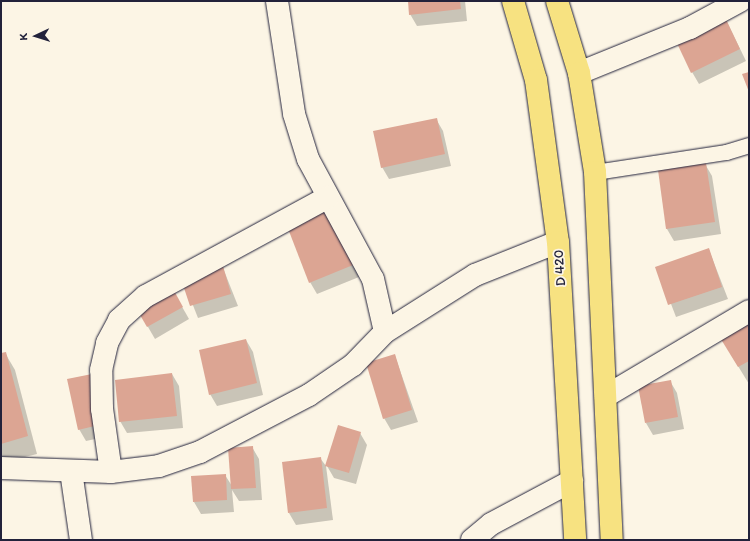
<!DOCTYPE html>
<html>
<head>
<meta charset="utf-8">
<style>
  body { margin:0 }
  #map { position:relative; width:750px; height:541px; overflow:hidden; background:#fcf5e5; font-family:Itim,sans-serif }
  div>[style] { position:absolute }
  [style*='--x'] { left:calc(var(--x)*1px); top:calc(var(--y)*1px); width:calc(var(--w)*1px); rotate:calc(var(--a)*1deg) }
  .shadow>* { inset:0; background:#0003 }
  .building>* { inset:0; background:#dca593 }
  .roads { filter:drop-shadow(0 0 1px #22223b) drop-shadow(0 0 1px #22223b) }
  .lane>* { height:15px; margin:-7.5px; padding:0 7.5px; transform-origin:7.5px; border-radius:7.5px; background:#fcf5e5 }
  .street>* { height:22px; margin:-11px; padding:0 11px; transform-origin:11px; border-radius:11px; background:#fcf5e5 }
  .highway>* { height:22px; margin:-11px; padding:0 11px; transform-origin:11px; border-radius:11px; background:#f7e281 }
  span { translate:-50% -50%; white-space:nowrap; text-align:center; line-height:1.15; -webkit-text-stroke:3.5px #fcf5e5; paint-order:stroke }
  .street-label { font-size:14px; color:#22223b }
  .frame { position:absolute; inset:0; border:2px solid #22223b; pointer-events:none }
  .north { position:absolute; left:16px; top:16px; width:40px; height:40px; -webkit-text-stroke:3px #fcf5e5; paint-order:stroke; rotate:266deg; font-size:11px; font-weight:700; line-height:16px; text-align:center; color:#22223b }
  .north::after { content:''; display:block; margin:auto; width:14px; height:18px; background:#22223b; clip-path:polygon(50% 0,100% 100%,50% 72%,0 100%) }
</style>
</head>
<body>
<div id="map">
  <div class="shadow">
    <i style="clip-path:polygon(409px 1px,465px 1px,467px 21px,417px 26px,410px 14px)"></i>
    <i style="clip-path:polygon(724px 16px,746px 61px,699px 84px,692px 72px)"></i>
    <i style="clip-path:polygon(436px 119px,443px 131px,451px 166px,389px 179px,382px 167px)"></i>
    <i style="clip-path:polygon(705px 164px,712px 176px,721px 234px,674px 241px,667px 229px,659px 171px)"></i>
    <i style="clip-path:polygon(330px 210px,359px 277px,317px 294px,310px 282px)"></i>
    <i style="clip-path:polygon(709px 250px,728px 299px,676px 317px,657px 267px)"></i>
    <i style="clip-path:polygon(223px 268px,238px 306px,198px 318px,183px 280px)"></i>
    <i style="clip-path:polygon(172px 289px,189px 319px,155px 339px,137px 308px)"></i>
    <i style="clip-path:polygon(749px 319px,749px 384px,730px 353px)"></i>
    <i style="clip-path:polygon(246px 340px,253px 352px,263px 395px,217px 406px,210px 394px)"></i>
    <i style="clip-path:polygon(5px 353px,15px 370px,37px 454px,1px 463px,1px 354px)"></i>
    <i style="clip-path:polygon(395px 356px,418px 422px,391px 430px,384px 418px)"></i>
    <i style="clip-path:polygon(172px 374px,179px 386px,183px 428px,127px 433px,120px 421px)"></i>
    <i style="clip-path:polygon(69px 380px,109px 436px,86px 441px,79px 429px)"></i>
    <i style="clip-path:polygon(670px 381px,677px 393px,684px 429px,653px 435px,646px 423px)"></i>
    <i style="clip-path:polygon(360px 433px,367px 445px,356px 484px,334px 478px,327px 466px)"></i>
    <i style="clip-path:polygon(252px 447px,259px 459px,262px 500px,239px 501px,232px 490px,234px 512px,201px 514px,194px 502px,225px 475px,232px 486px)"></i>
    <i style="clip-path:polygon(320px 458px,326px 466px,333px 520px,296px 525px,289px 513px)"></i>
  </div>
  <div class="building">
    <i style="clip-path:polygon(408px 1px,460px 1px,461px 9px,409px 15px)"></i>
    <i style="clip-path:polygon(724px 15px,740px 49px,691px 73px,675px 39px)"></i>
    <i style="clip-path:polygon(749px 72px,749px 92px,742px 74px)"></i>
    <i style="clip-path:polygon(437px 118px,445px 154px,381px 168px,373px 131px)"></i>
    <i style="clip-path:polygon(706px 163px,715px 222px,666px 229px,658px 170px)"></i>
    <i style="clip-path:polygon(331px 209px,353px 265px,309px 283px,287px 226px)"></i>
    <i style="clip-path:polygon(709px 248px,722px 287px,668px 305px,655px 267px)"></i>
    <i style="clip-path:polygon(223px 266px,231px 294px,190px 306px,181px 279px)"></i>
    <i style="clip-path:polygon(172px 287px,183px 307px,147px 327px,136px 308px)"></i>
    <i style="clip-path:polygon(749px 318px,749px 361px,738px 367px,719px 336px)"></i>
    <i style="clip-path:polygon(246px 339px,257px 383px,209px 395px,199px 350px)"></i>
    <i style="clip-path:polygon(6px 352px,28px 436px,1px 444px,1px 353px)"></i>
    <i style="clip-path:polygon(395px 354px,412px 410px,383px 419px,366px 363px)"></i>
    <i style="clip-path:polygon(172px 373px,177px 416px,119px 422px,115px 380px)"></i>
    <i style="clip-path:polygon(92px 374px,103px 424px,78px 430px,67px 379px)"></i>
    <i style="clip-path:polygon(671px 380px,678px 417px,645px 423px,638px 386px)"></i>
    <i style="clip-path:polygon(338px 425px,361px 432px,349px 473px,325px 466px)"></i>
    <i style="clip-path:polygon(253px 446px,256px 488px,231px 489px,228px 448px)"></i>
    <i style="clip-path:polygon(321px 457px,327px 508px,288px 513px,282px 462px)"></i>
    <i style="clip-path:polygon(226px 474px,227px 500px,193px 502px,191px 476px)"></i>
  </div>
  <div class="roads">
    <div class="lane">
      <i style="--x:595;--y:172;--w:133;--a:-8.7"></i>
      <i style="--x:726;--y:152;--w:24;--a:-17"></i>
    </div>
    <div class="street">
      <i style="--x:277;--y:1;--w:114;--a:81.4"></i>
      <i style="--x:294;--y:114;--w:47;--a:72.7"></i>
      <i style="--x:308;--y:159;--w:136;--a:61.6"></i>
      <i style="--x:373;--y:279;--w:54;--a:77.2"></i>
      <i style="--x:579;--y:73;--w:120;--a:-22.1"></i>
      <i style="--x:690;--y:28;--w:57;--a:-28.4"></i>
      <i style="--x:606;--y:396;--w:166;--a:-30.7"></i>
      <i style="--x:1;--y:468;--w:110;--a:2.1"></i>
      <i style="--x:111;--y:472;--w:48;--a:-7.1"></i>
      <i style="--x:159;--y:466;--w:43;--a:-18.9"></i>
      <i style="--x:200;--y:452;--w:123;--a:-27.6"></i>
      <i style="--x:309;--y:395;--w:53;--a:-34.3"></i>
      <i style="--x:353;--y:365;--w:46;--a:-45.9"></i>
      <i style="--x:385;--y:332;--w:107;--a:-32.3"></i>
      <i style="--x:475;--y:275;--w:89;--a:-21.7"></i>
      <i style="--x:71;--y:471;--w:70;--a:81.8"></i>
      <i style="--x:111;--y:472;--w:64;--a:-98.1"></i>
      <i style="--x:102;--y:409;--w:39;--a:-91"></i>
      <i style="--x:101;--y:370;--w:28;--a:-77"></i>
      <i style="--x:107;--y:343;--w:26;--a:-62"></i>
      <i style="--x:119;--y:320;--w:36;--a:-42"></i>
      <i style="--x:146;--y:296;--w:207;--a:-28.5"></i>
      <i style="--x:472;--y:540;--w:25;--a:-40"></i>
      <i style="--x:491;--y:524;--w:92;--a:-28"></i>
    </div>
    <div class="highway">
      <i style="--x:513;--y:1;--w:82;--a:73.8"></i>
      <i style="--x:536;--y:80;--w:163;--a:82.3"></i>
      <i style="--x:558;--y:242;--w:298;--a:86.7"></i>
      <i style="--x:557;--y:1;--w:75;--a:73"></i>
      <i style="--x:579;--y:73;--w:100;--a:80.8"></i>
      <i style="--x:595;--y:172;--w:368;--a:87.4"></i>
    </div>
  </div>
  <div class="street-label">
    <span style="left:560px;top:268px;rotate:-94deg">D 420</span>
  </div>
  <div class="frame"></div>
  <div class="north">K</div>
</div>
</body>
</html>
